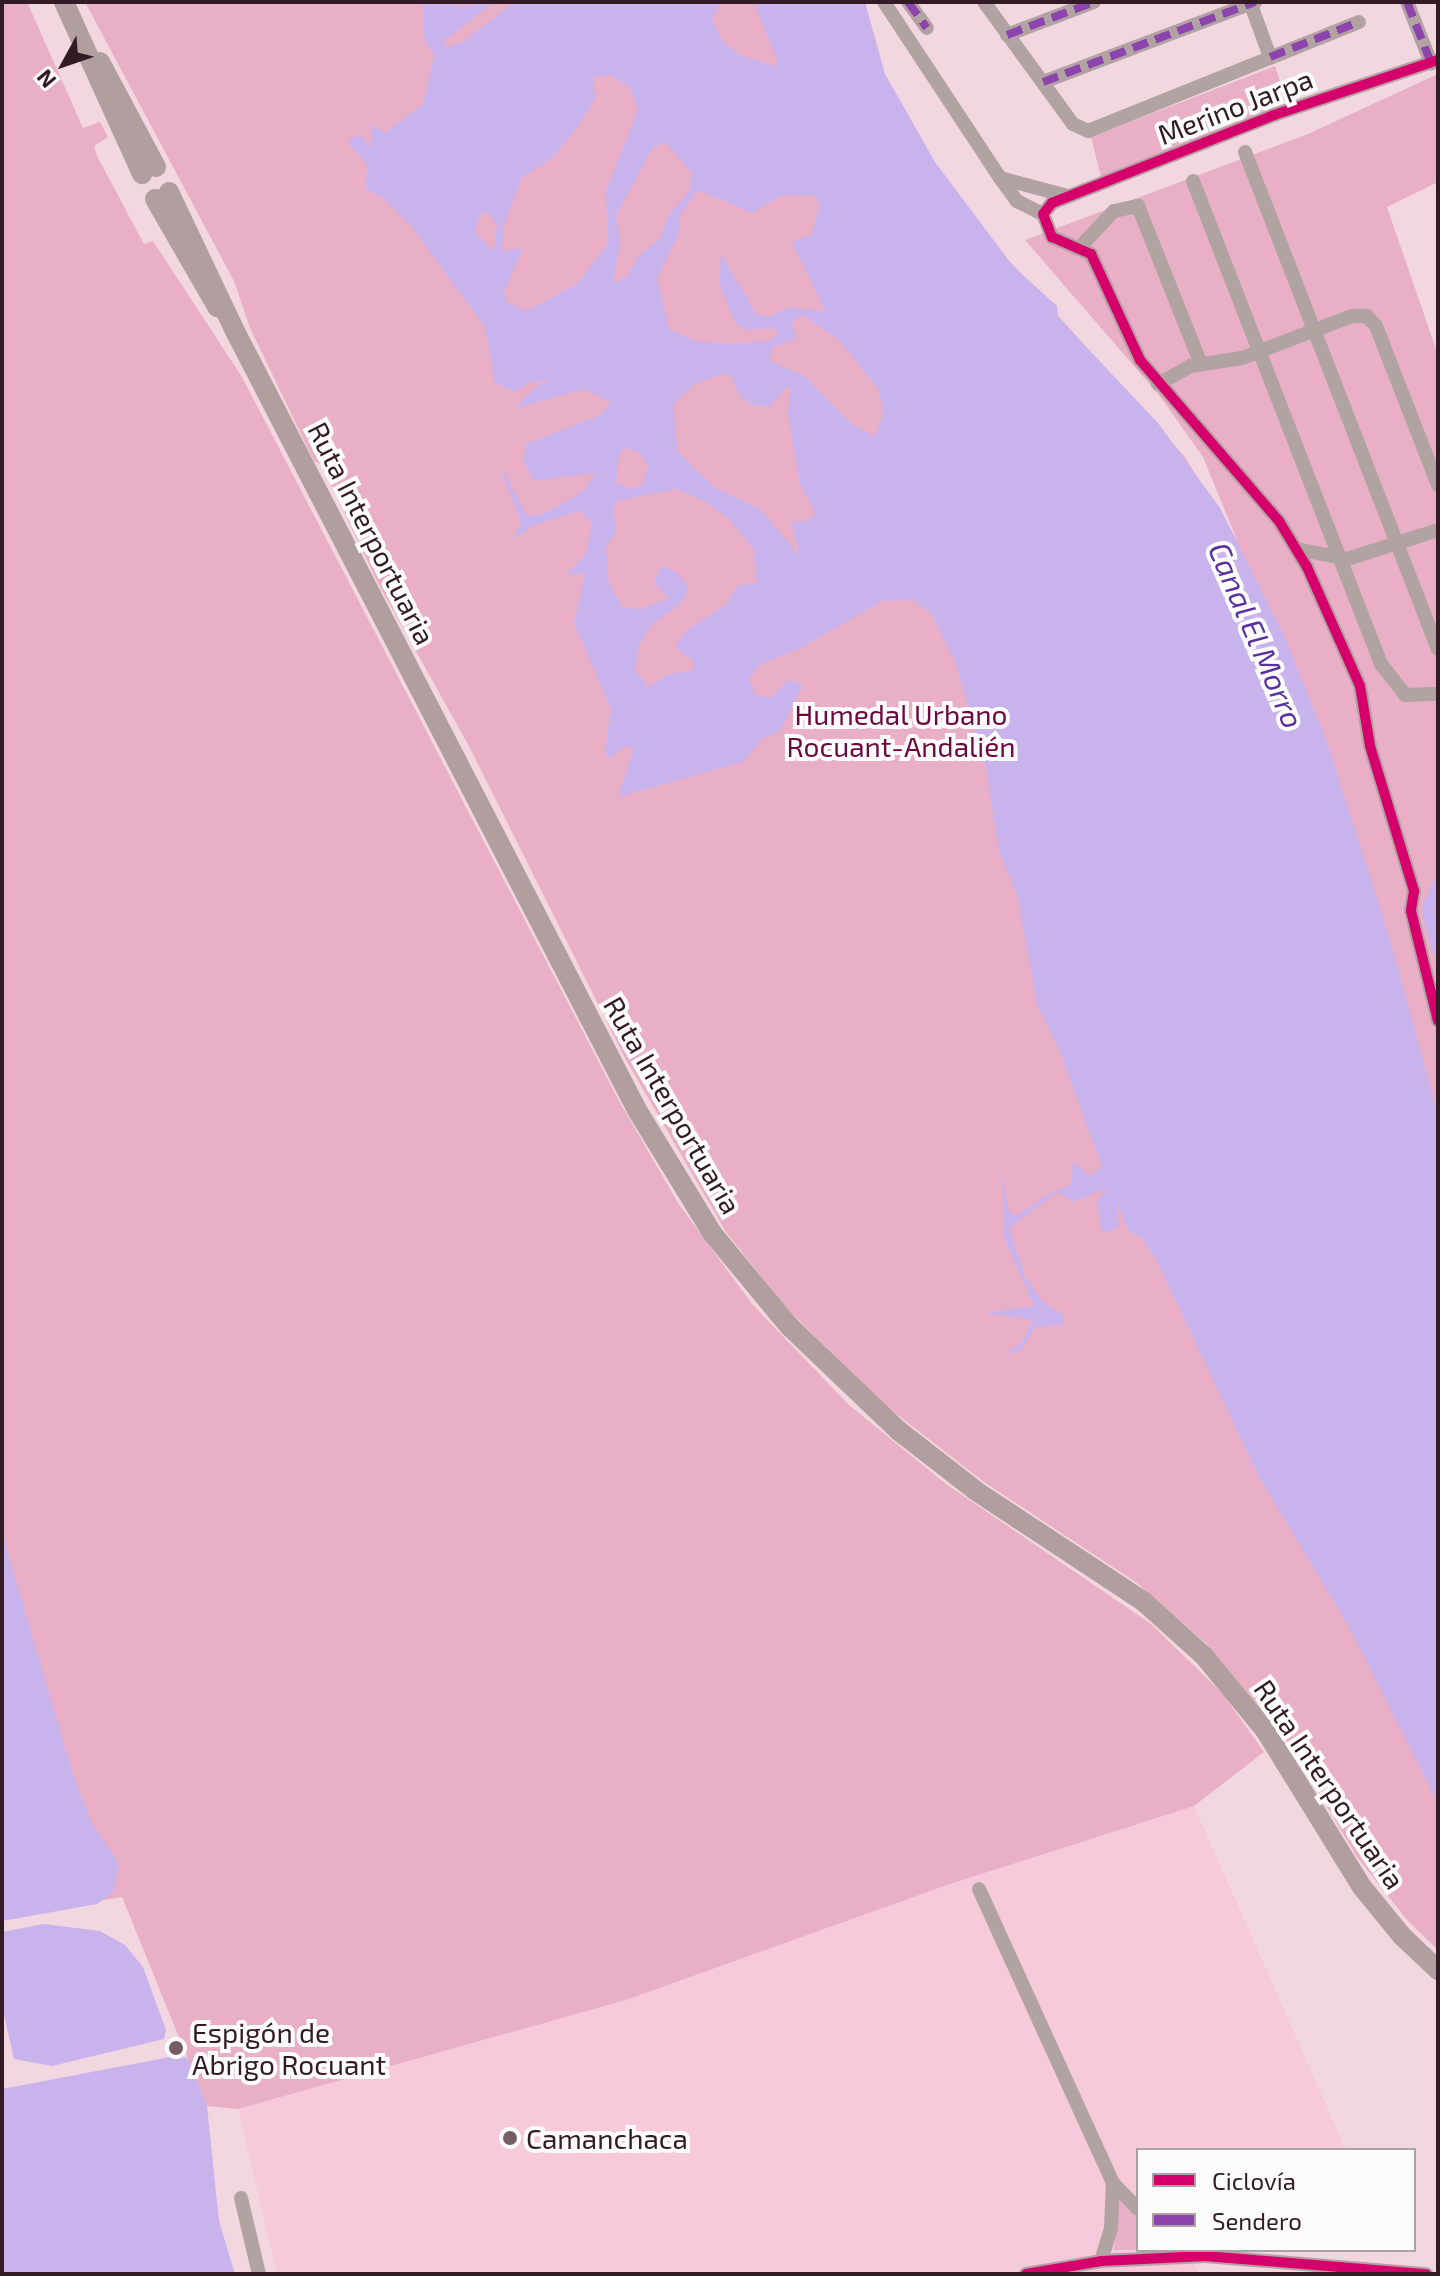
<!DOCTYPE html>
<html>
<head>
<meta charset="utf-8">
<style>
  body { margin:0 }
  #map { position:relative; width:1440px; height:2276px; overflow:hidden; background:#f2d6e0; font-family:"Exo 2",sans-serif }
  div>[style] { position:absolute }
  [style*='--x'] { left:calc(var(--x)*1px); top:calc(var(--y)*1px); width:calc(var(--w)*1px); rotate:calc(var(--a)*1deg) }
  .built>* { inset:0; background:#f6cada }
  .green>* { inset:0; background:#e9afc6 }
  .water>* { inset:0; background:#c9b3ed }
  .minor>* { height:14px; margin:-7px; padding:0 7px; transform-origin:7px; border-radius:7px; background:#b1a3a1 }
  .highway>* { height:20px; margin:-10px; padding:0 10px; transform-origin:10px; border-radius:10px; background:#b19f9f }
  .quiet>* { height:8px; margin-top:-4px; transform-origin:0; background:repeating-linear-gradient(90deg,#8e44ad 0 16px,transparent 0 24px) }
  .cycleway>* { height:10px; margin:-5px; padding:0 5px; transform-origin:5px; border-radius:5px; background:#d6006c }
  .dots>* { width:22px; height:22px; translate:-50% -50%; box-sizing:border-box; border:4px solid #fcfcfc; border-radius:50% }
  span { translate:-50% -50%; white-space:nowrap; text-align:center; line-height:1.15; -webkit-text-stroke:8px #fcfcfc; paint-order:stroke }
  .street-label { font-size:28px; color:#321b24 }
  .park-label { font-size:28px; color:#6b083e }
  .poi-label { font-size:28px; color:#321b24 }
  .left { translate:0 -50%; text-align:left }
  .water-label { font-size:30px; color:#5931a1; font-style:italic }
  .frame { position:absolute; inset:0; border:4px solid #321b24; pointer-events:none }
  .legend { position:absolute; left:1136px; top:2148px; width:280px; height:104px; box-sizing:border-box; background:#fcfcfc; border:2px solid #aba2a6; margin:0; padding:10px 14px; list-style:none; font-size:24px; color:#321b24 }
  .legend li { display:flex; align-items:center; gap:16px; height:40px }
  .legend b { width:40px; border:2px solid #aba2a6 }
  .north { position:absolute; left:24px; top:24px; width:80px; height:80px; -webkit-text-stroke:6px #fcfcfc; paint-order:stroke; rotate:230deg; font-size:22px; font-weight:700; line-height:32px; text-align:center; color:#321b24 }
  .north::after { content:''; display:block; margin:auto; width:28px; height:36px; background:#321b24; clip-path:polygon(50% 0,100% 100%,50% 72%,0 100%) }
</style>
</head>
<body>
<div id="map">
  <div class="built">
    <i style="clip-path:polygon(1194px 1806px,1345px 2148px,1138px 2150px,1138px 2250px,1188px 2250px,1198px 2274px,277px 2274px,238px 2109px,626px 2000px,950px 1884px)"></i>
  </div>
  <div class="green">
    <i style="clip-path:polygon(2px 2px,27px 2px,83px 128px,100px 122px,108px 137px,94px 146px,97px 156px,144px 244px,153px 241px,242px 377px,618px 1099px,678px 1203px,752px 1304px,849px 1405px,946px 1484px,1151px 1624px,1222px 1693px,1264px 1752px,1194px 1806px,950px 1884px,626px 2000px,238px 2109px,207px 2106px,122px 1897px,2px 1917px)"></i>
    <i style="clip-path:polygon(85px 2px,856px 2px,882px 73px,917px 143px,987px 236px,1184px 456px,1237px 540px,1203px 457px,1159px 395px,1025px 240px,1308px 134px,1438px 74px,1438px 182px,1387px 207px,1438px 355px,1438px 1950px,1408px 1921px,1357px 1857px,1289px 1743px,1206px 1643px,1137px 1583px,984px 1482px,885px 1405px,789px 1311px,726px 1232px,626px 1060px,469px 746px,379px 585px,321px 464px,314px 461px,250px 328px,234px 281px)"></i>
    <i style="clip-path:polygon(1275px 66px,1287px 102px,1101px 177px,1091px 137px)"></i>
    <i style="clip-path:polygon(1118px 2198px,1138px 2218px,1138px 2250px,1114px 2250px)"></i>
  </div>
  <div class="water">
    <i style="clip-path:polygon(evenodd,423px 2px,457px 2px,455px 7px,494px 2px,444px 41px,447px 47px,463px 42px,514px 2px,722px 2px,712px 18px,723px 42px,742px 56px,775px 66px,778px 62px,754px 2px,865px 2px,885px 74px,935px 162px,1013px 266px,1057px 306px,1058px 317px,1158px 423px,1220px 508px,1282px 631px,1326px 739px,1390px 939px,1438px 1115px,1438px 1803px,1348px 1625px,1258px 1475px,1158px 1263px,1141px 1237px,1129px 1232px,1117px 1203px,1119px 1227px,1107px 1233px,1101px 1229px,1097px 1202px,1107px 1188px,1073px 1202px,1060px 1193px,1053px 1195px,1009px 1228px,1025px 1277px,1043px 1302px,1064px 1316px,1064px 1325px,1035px 1327px,1021px 1350px,1005px 1357px,1023px 1340px,1033px 1320px,985px 1313px,1034px 1306px,1004px 1237px,1002px 1174px,1009px 1211px,1016px 1216px,1047px 1195px,1071px 1185px,1073px 1161px,1090px 1176px,1102px 1167px,1057px 1044px,1037px 1005px,1017px 894px,999px 852px,986px 767px,956px 664px,931px 613px,913px 600px,882px 601px,801px 648px,761px 664px,749px 678px,756px 696px,772px 697px,788px 680px,803px 684px,780px 731px,763px 738px,743px 762px,618px 797px,634px 749px,625px 746px,609px 759px,605px 752px,611px 709px,574px 623px,585px 574px,566px 574px,586px 554px,592px 523px,580px 511px,532px 526px,512px 541px,521px 522px,501px 470px,501px 466px,526px 515px,540px 515px,570px 499px,585px 489px,595px 473px,534px 481px,523px 461px,526px 444px,600px 415px,611px 402px,584px 389px,514px 409px,534px 388px,550px 381px,529px 383px,515px 392px,495px 383px,485px 327px,412px 227px,382px 197px,366px 189px,367px 164px,349px 144px,349px 139px,361px 135px,370px 148px,372px 124px,385px 133px,423px 104px,434px 56px,424px 37px,423px 2px,610px 75px,629px 87px,638px 110px,606px 191px,608px 243px,577px 284px,527px 311px,506px 302px,504px 293px,521px 252px,521px 248px,502px 251px,504px 225px,522px 177px,551px 159px,577px 128px,595px 98px,593px 77px,610px 75px,423px 2px,666px 143px,691px 172px,690px 191px,669px 214px,661px 237px,638px 257px,627px 276px,613px 283px,620px 243px,616px 215px,653px 147px,666px 143px,423px 2px,698px 190px,752px 213px,782px 195px,816px 196px,819px 207px,812px 235px,792px 242px,826px 312px,789px 307px,769px 317px,757px 315px,721px 254px,719px 283px,735px 322px,744px 330px,774px 328px,779px 334px,768px 341px,733px 344px,696px 341px,669px 329px,657px 278px,679px 233px,679px 216px,698px 190px,423px 2px,487px 212px,497px 224px,494px 251px,475px 233px,479px 216px,487px 212px,423px 2px,803px 315px,839px 340px,879px 390px,883px 415px,875px 437px,852px 424px,806px 377px,770px 361px,771px 348px,796px 339px,792px 322px,803px 315px,423px 2px,723px 374px,731px 376px,739px 395px,754px 406px,771px 406px,785px 388px,791px 388px,788px 414px,800px 484px,816px 513px,807px 521px,791px 522px,800px 556px,760px 509px,714px 487px,678px 452px,673px 405px,694px 384px,723px 374px,423px 2px,626px 448px,640px 453px,648px 466px,643px 483px,632px 489px,616px 483px,619px 453px,626px 448px,423px 2px,676px 489px,705px 501px,729px 519px,753px 548px,757px 583px,737px 586px,728px 603px,686px 631px,675px 648px,692px 659px,695px 670px,666px 675px,648px 687px,635px 670px,640px 643px,650px 627px,684px 600px,688px 587px,676px 572px,661px 565px,654px 583px,669px 599px,640px 609px,622px 607px,609px 583px,606px 547px,616px 531px,613px 508px,618px 501px,676px 489px)"></i>
    <i style="clip-path:polygon(1438px 871px,1438px 953px,1433px 954px,1421px 909px)"></i>
    <i style="clip-path:polygon(2px 1533px,72px 1771px,91px 1822px,119px 1863px,114px 1892px,97px 1904px,2px 1921px)"></i>
    <i style="clip-path:polygon(44px 1924px,100px 1931px,125px 1945px,143px 1967px,166px 2030px,164px 2039px,52px 2066px,14px 2059px,2px 2006px,2px 1932px)"></i>
    <i style="clip-path:polygon(181px 2055px,188px 2059px,207px 2106px,219px 2221px,235px 2274px,2px 2274px,2px 2089px)"></i>
  </div>
  <div class="minor">
    <i style="--x:884;--y:2;--w:211;--a:56.6"></i>
    <i style="--x:1000;--y:178;--w:69;--a:15"></i>
    <i style="--x:908;--y:2;--w:32;--a:54"></i>
    <i style="--x:984;--y:2;--w:151;--a:53.9"></i>
    <i style="--x:1073;--y:124;--w:17;--a:25"></i>
    <i style="--x:1088;--y:131;--w:292;--a:-21.9"></i>
    <i style="--x:1250;--y:2;--w:59;--a:70"></i>
    <i style="--x:1407;--y:2;--w:66;--a:68.5"></i>
    <i style="--x:1007;--y:35;--w:93;--a:-20.8"></i>
    <i style="--x:1438;--y:60;--w:173;--a:161.5"></i>
    <i style="--x:1274;--y:115;--w:239;--a:158.4"></i>
    <i style="--x:1052;--y:203;--w:14;--a:129"></i>
    <i style="--x:1043;--y:214;--w:25;--a:69"></i>
    <i style="--x:1052;--y:237;--w:43;--a:23.6"></i>
    <i style="--x:1091;--y:254;--w:117;--a:65.2"></i>
    <i style="--x:1140;--y:360;--w:213;--a:49.2"></i>
    <i style="--x:1279;--y:521;--w:54;--a:58.7"></i>
    <i style="--x:1307;--y:567;--w:130;--a:66"></i>
    <i style="--x:1360;--y:686;--w:61;--a:80.5"></i>
    <i style="--x:1370;--y:746;--w:152;--a:73.1"></i>
    <i style="--x:1414;--y:891;--w:20;--a:99"></i>
    <i style="--x:1411;--y:911;--w:113;--a:76.2"></i>
    <i style="--x:1043;--y:82;--w:227;--a:-20.7"></i>
    <i style="--x:1245;--y:152;--w:533;--a:68.78"></i>
    <i style="--x:1000;--y:178;--w:29;--a:54"></i>
    <i style="--x:1017;--y:201;--w:29;--a:27"></i>
    <i style="--x:1193;--y:181;--w:518;--a:68.73"></i>
    <i style="--x:1381;--y:664;--w:39;--a:52"></i>
    <i style="--x:1405;--y:695;--w:33;--a:-2"></i>
    <i style="--x:1081;--y:246;--w:48;--a:-46.7"></i>
    <i style="--x:1114;--y:211;--w:25;--a:-12"></i>
    <i style="--x:1138;--y:206;--w:170;--a:68.3"></i>
    <i style="--x:1158;--y:384;--w:37;--a:-29"></i>
    <i style="--x:1190;--y:366;--w:53;--a:-8.7"></i>
    <i style="--x:1242;--y:358;--w:118;--a:-20.9"></i>
    <i style="--x:1352;--y:316;--w:15;--a:0"></i>
    <i style="--x:1367;--y:316;--w:13;--a:48"></i>
    <i style="--x:1376;--y:326;--w:171;--a:68.7"></i>
    <i style="--x:1297;--y:549;--w:51;--a:11.3"></i>
    <i style="--x:1347;--y:559;--w:96;--a:-17.7"></i>
    <i style="--x:979;--y:1889;--w:323;--a:65.5"></i>
    <i style="--x:1113;--y:2183;--w:36;--a:46"></i>
    <i style="--x:241;--y:2198;--w:78;--a:76.7"></i>
    <i style="--x:1101;--y:2261;--w:34;--a:-73"></i>
    <i style="--x:1111;--y:2228;--w:45;--a:-87.5"></i>
    <i style="--x:1026;--y:2274;--w:76;--a:-9.8"></i>
    <i style="--x:1101;--y:2261;--w:104;--a:-2.8"></i>
    <i style="--x:1205;--y:2256;--w:222;--a:4.7"></i>
  </div>
  <div class="highway">
    <i style="--x:64;--y:2;--w:189;--a:65.6"></i>
    <i style="--x:100;--y:62;--w:119;--a:61.9"></i>
    <i style="--x:169;--y:192;--w:156;--a:64.6"></i>
    <i style="--x:236;--y:333;--w:874;--a:62.7"></i>
    <i style="--x:637;--y:1110;--w:144;--a:58.6"></i>
    <i style="--x:712;--y:1233;--w:121;--a:50.4"></i>
    <i style="--x:789;--y:1326;--w:152;--a:43.7"></i>
    <i style="--x:899;--y:1431;--w:98;--a:37.9"></i>
    <i style="--x:976;--y:1491;--w:200;--a:33.4"></i>
    <i style="--x:1143;--y:1601;--w:82;--a:42"></i>
    <i style="--x:1204;--y:1656;--w:96;--a:50.5"></i>
    <i style="--x:1265;--y:1730;--w:185;--a:58.3"></i>
    <i style="--x:1362;--y:1887;--w:63;--a:50.8"></i>
    <i style="--x:1402;--y:1936;--w:50;--a:43.4"></i>
    <i style="--x:155;--y:199;--w:125;--a:60.1"></i>
  </div>
  <div class="quiet">
    <i style="--x:908;--y:2;--w:32;--a:54"></i>
    <i style="--x:1407;--y:2;--w:66;--a:68.5"></i>
    <i style="--x:1007;--y:35;--w:93;--a:-20.8"></i>
    <i style="--x:1270;--y:57;--w:96;--a:-21.5"></i>
    <i style="--x:1043;--y:82;--w:227;--a:-20.7"></i>
  </div>
  <div class="cycleway">
    <i style="--x:1438;--y:60;--w:173;--a:161.5"></i>
    <i style="--x:1274;--y:115;--w:239;--a:158.4"></i>
    <i style="--x:1052;--y:203;--w:14;--a:129"></i>
    <i style="--x:1043;--y:214;--w:25;--a:69"></i>
    <i style="--x:1052;--y:237;--w:43;--a:23.6"></i>
    <i style="--x:1091;--y:254;--w:117;--a:65.2"></i>
    <i style="--x:1140;--y:360;--w:213;--a:49.2"></i>
    <i style="--x:1279;--y:521;--w:54;--a:58.7"></i>
    <i style="--x:1307;--y:567;--w:130;--a:66"></i>
    <i style="--x:1360;--y:686;--w:61;--a:80.5"></i>
    <i style="--x:1370;--y:746;--w:152;--a:73.1"></i>
    <i style="--x:1414;--y:891;--w:20;--a:99"></i>
    <i style="--x:1411;--y:911;--w:113;--a:76.2"></i>
    <i style="--x:1026;--y:2274;--w:76;--a:-9.8"></i>
    <i style="--x:1101;--y:2261;--w:104;--a:-2.8"></i>
    <i style="--x:1205;--y:2256;--w:222;--a:4.7"></i>
  </div>
  <div class="dots">
    <i style="left:176px;top:2048px;background:#755c66"></i>
    <i style="left:510px;top:2138px;background:#755c66"></i>
  </div>
  <div class="street-label">
    <span style="left:1235px;top:106px;rotate:-21deg">Merino Jarpa</span>
    <span style="left:372px;top:533px;rotate:63deg">Ruta Interportuaria</span>
    <span style="left:673px;top:1105px;rotate:60deg">Ruta Interportuaria</span>
    <span style="left:1330px;top:1784px;rotate:56deg">Ruta Interportuaria</span>
  </div>
  <div class="park-label">
    <span style="left:901px;top:730px">Humedal Urbano<br>Rocuant-Andalién</span>
  </div>
  <div class="poi-label">
    <span class="left" style="left:192px;top:2048px">Espigón de<br>Abrigo Rocuant</span>
    <span class="left" style="left:526px;top:2138px">Camanchaca</span>
  </div>
  <div class="water-label">
    <span style="left:1257px;top:635px;rotate:67deg">Canal El Morro</span>
  </div>
  <div class="frame"></div>
  <ul class="legend">
  <li><b style="height:10px;background:#d6006c"></b>Ciclovía</li>
  <li><b style="height:10px;background:#8e44ad"></b>Sendero</li>
  </ul>
  <div class="north">N</div>
</div>
</body>
</html>
